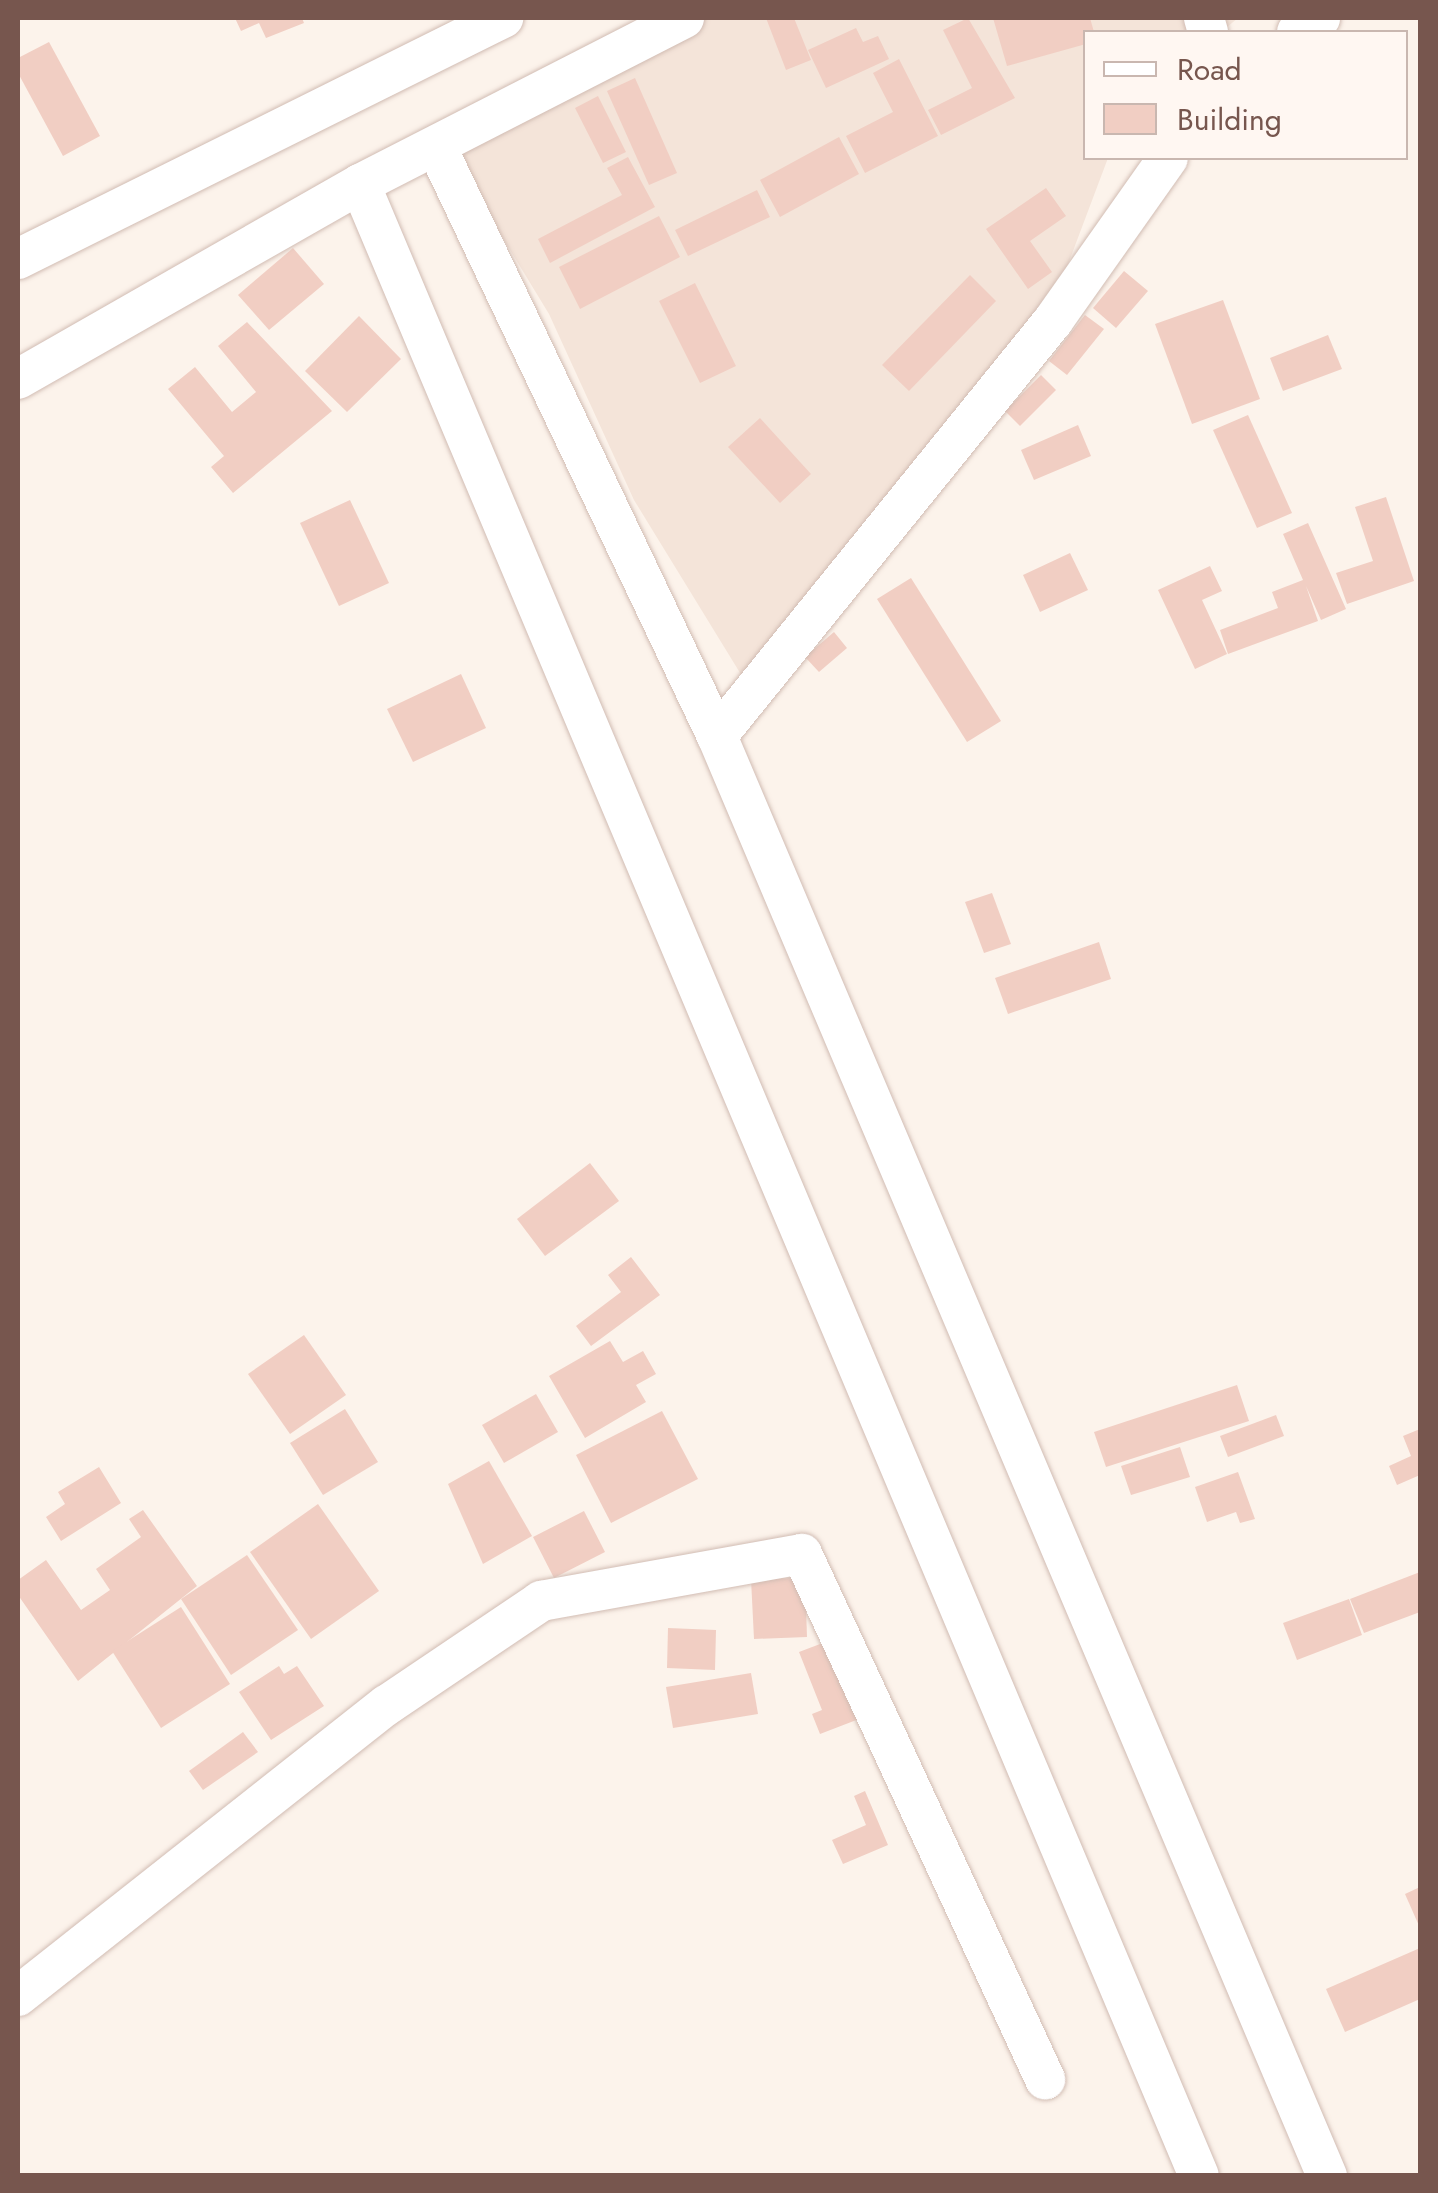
<!DOCTYPE html>
<html>
<head>
<meta charset="utf-8">
<style>
  body { margin:0 }
  #map { position:relative; width:1438px; height:2193px; overflow:hidden; background:#fcf3eb; font-family:Jost,sans-serif }
  div>[style] { position:absolute }
  [style*='--x'] { left:calc(var(--x)*1px); top:calc(var(--y)*1px); width:calc(var(--w)*1px); rotate:calc(var(--a)*1deg) }
  .residential>* { inset:0; background:#f4e4d9 }
  .building>* { inset:0; background:#f1cec3 }
  .roads { filter:drop-shadow(0 0 2px #d1bcb3) drop-shadow(0 0 2px #d1bcb3) }
  .minor>* { height:40px; margin:-20px; padding:0 20px; transform-origin:20px; border-radius:20px; background:#fff }
  span { translate:-50% -50%; white-space:nowrap; text-align:center; line-height:1.15; -webkit-text-stroke:8px #fff7f2; paint-order:stroke }
  .frame { position:absolute; inset:0; border:20px solid #77564e; pointer-events:none }
  .legend { position:absolute; left:1083px; top:30px; width:325px; height:130px; box-sizing:border-box; background:#fff7f2; border:2px solid #c9b7b0; margin:0; padding:12px 18px; list-style:none; font-size:30px; color:#77564e }
  .legend li { display:flex; align-items:center; gap:20px; height:50px }
  .legend b { width:50px; border:2px solid #c9b7b0 }
</style>
</head>
<body>
<div id="map">
  <div class="residential">
    <i style="clip-path:polygon(707px 18px,1238px 18px,1221px 32px,1086px 32px,1086px 158px,1108px 158px,1047px 320px,745px 681px,634px 500px,549px 314px,448px 148px)"></i>
  </div>
  <div class="building">
    <i style="clip-path:polygon(235px 18px,302px 18px,304px 23px,266px 38px,259px 23px,241px 31px)"></i>
    <i style="clip-path:polygon(766px 18px,794px 18px,811px 60px,786px 70px)"></i>
    <i style="clip-path:polygon(968px 18px,1015px 98px,941px 135px,928px 110px,972px 88px,943px 30px)"></i>
    <i style="clip-path:polygon(993px 18px,1090px 18px,1094px 32px,1086px 32px,1086px 44px,1007px 66px)"></i>
    <i style="clip-path:polygon(856px 28px,863px 42px,878px 36px,889px 59px,826px 88px,808px 50px)"></i>
    <i style="clip-path:polygon(49px 42px,100px 136px,63px 156px,18px 73px,18px 58px)"></i>
    <i style="clip-path:polygon(899px 59px,938px 136px,865px 173px,846px 136px,893px 112px,873px 73px)"></i>
    <i style="clip-path:polygon(635px 78px,677px 173px,649px 185px,607px 91px)"></i>
    <i style="clip-path:polygon(598px 96px,626px 152px,603px 163px,575px 108px)"></i>
    <i style="clip-path:polygon(839px 137px,859px 174px,780px 217px,760px 180px)"></i>
    <i style="clip-path:polygon(628px 157px,655px 207px,550px 263px,538px 239px,622px 195px,607px 168px)"></i>
    <i style="clip-path:polygon(1046px 188px,1066px 216px,1030px 241px,1052px 272px,1028px 289px,986px 229px)"></i>
    <i style="clip-path:polygon(757px 190px,770px 217px,688px 256px,675px 230px)"></i>
    <i style="clip-path:polygon(659px 216px,680px 257px,580px 309px,559px 267px)"></i>
    <i style="clip-path:polygon(293px 248px,324px 284px,269px 330px,238px 295px)"></i>
    <i style="clip-path:polygon(1124px 271px,1148px 291px,1116px 328px,1093px 308px)"></i>
    <i style="clip-path:polygon(970px 275px,996px 301px,909px 391px,882px 365px)"></i>
    <i style="clip-path:polygon(695px 283px,736px 366px,700px 383px,659px 301px)"></i>
    <i style="clip-path:polygon(1223px 300px,1260px 399px,1192px 424px,1155px 324px)"></i>
    <i style="clip-path:polygon(1085px 315px,1104px 329px,1067px 375px,1049px 361px)"></i>
    <i style="clip-path:polygon(359px 316px,401px 359px,347px 412px,305px 371px)"></i>
    <i style="clip-path:polygon(247px 322px,332px 411px,233px 493px,211px 467px,224px 456px,168px 389px,195px 367px,232px 412px,256px 392px,218px 346px)"></i>
    <i style="clip-path:polygon(1328px 335px,1342px 369px,1283px 391px,1270px 358px)"></i>
    <i style="clip-path:polygon(1041px 375px,1056px 390px,1020px 426px,1005px 411px)"></i>
    <i style="clip-path:polygon(1248px 415px,1292px 513px,1257px 528px,1213px 430px)"></i>
    <i style="clip-path:polygon(760px 418px,811px 474px,780px 503px,728px 447px)"></i>
    <i style="clip-path:polygon(1078px 425px,1091px 456px,1034px 480px,1021px 450px)"></i>
    <i style="clip-path:polygon(1386px 497px,1414px 581px,1347px 604px,1336px 573px,1373px 561px,1355px 507px)"></i>
    <i style="clip-path:polygon(350px 500px,389px 583px,339px 606px,300px 523px)"></i>
    <i style="clip-path:polygon(1308px 523px,1346px 609px,1321px 620px,1306px 586px,1318px 621px,1228px 654px,1220px 630px,1278px 608px,1272px 592px,1303px 580px,1283px 534px)"></i>
    <i style="clip-path:polygon(1070px 553px,1088px 590px,1040px 612px,1023px 575px)"></i>
    <i style="clip-path:polygon(1210px 566px,1222px 591px,1202px 600px,1227px 654px,1195px 669px,1158px 590px)"></i>
    <i style="clip-path:polygon(911px 578px,1001px 721px,967px 742px,877px 599px)"></i>
    <i style="clip-path:polygon(834px 632px,847px 648px,819px 672px,805px 657px)"></i>
    <i style="clip-path:polygon(461px 674px,486px 728px,413px 762px,387px 709px)"></i>
    <i style="clip-path:polygon(992px 893px,1011px 944px,984px 953px,965px 902px)"></i>
    <i style="clip-path:polygon(1099px 942px,1111px 979px,1008px 1014px,995px 978px)"></i>
    <i style="clip-path:polygon(590px 1163px,619px 1201px,545px 1256px,517px 1219px)"></i>
    <i style="clip-path:polygon(631px 1257px,660px 1295px,591px 1346px,576px 1326px,621px 1292px,608px 1275px)"></i>
    <i style="clip-path:polygon(304px 1335px,346px 1395px,290px 1434px,248px 1374px)"></i>
    <i style="clip-path:polygon(610px 1341px,623px 1362px,643px 1351px,656px 1374px,636px 1385px,646px 1402px,585px 1438px,549px 1376px)"></i>
    <i style="clip-path:polygon(1237px 1385px,1249px 1421px,1106px 1467px,1094px 1432px)"></i>
    <i style="clip-path:polygon(536px 1394px,558px 1432px,504px 1463px,482px 1425px)"></i>
    <i style="clip-path:polygon(345px 1409px,378px 1462px,323px 1495px,290px 1443px)"></i>
    <i style="clip-path:polygon(662px 1411px,698px 1479px,611px 1523px,576px 1455px)"></i>
    <i style="clip-path:polygon(1276px 1415px,1284px 1436px,1228px 1457px,1220px 1436px)"></i>
    <i style="clip-path:polygon(1420px 1429px,1420px 1475px,1397px 1485px,1389px 1466px,1411px 1456px,1403px 1436px)"></i>
    <i style="clip-path:polygon(1180px 1447px,1190px 1477px,1131px 1495px,1121px 1466px)"></i>
    <i style="clip-path:polygon(489px 1461px,532px 1536px,483px 1564px,448px 1484px)"></i>
    <i style="clip-path:polygon(99px 1467px,121px 1503px,61px 1541px,46px 1517px,65px 1504px,58px 1492px)"></i>
    <i style="clip-path:polygon(1238px 1472px,1255px 1519px,1240px 1523px,1236px 1512px,1207px 1522px,1195px 1487px)"></i>
    <i style="clip-path:polygon(318px 1504px,379px 1591px,311px 1639px,250px 1552px)"></i>
    <i style="clip-path:polygon(143px 1510px,197px 1586px,78px 1681px,18px 1595px,18px 1580px,46px 1560px,81px 1610px,110px 1590px,96px 1569px,141px 1537px,129px 1519px)"></i>
    <i style="clip-path:polygon(584px 1511px,605px 1552px,554px 1578px,533px 1537px)"></i>
    <i style="clip-path:polygon(247px 1555px,298px 1630px,231px 1675px,181px 1599px)"></i>
    <i style="clip-path:polygon(1420px 1572px,1420px 1612px,1364px 1633px,1350px 1599px)"></i>
    <i style="clip-path:polygon(805px 1578px,807px 1637px,754px 1639px,751px 1579px)"></i>
    <i style="clip-path:polygon(1349px 1599px,1362px 1635px,1297px 1660px,1283px 1623px)"></i>
    <i style="clip-path:polygon(181px 1607px,230px 1684px,161px 1728px,112px 1651px)"></i>
    <i style="clip-path:polygon(668px 1628px,716px 1630px,715px 1670px,667px 1668px)"></i>
    <i style="clip-path:polygon(828px 1641px,859px 1719px,820px 1734px,812px 1714px,822px 1710px,799px 1652px)"></i>
    <i style="clip-path:polygon(279px 1666px,284px 1674px,297px 1666px,324px 1706px,271px 1740px,239px 1692px)"></i>
    <i style="clip-path:polygon(751px 1673px,758px 1714px,673px 1728px,666px 1687px)"></i>
    <i style="clip-path:polygon(243px 1732px,258px 1752px,203px 1790px,189px 1771px)"></i>
    <i style="clip-path:polygon(865px 1791px,888px 1845px,843px 1864px,832px 1840px,866px 1825px,854px 1796px)"></i>
    <i style="clip-path:polygon(1420px 1887px,1420px 1928px,1405px 1894px)"></i>
    <i style="clip-path:polygon(1420px 1948px,1420px 1999px,1345px 2032px,1326px 1989px)"></i>
  </div>
  <div class="roads">
    <div class="minor">
      <i style="--x:1204;--y:18;--w:15;--a:74"></i>
      <i style="--x:1297;--y:32;--w:27;--a:-31"></i>
      <i style="--x:437;--y:148;--w:651;--a:64.54"></i>
      <i style="--x:717;--y:736;--w:1564;--a:67.04"></i>
      <i style="--x:360;--y:184;--w:2161;--a:67.16"></i>
      <i style="--x:18;--y:259;--w:542;--a:-26.42"></i>
      <i style="--x:18;--y:379;--w:394;--a:-29.7"></i>
      <i style="--x:360;--y:184;--w:364;--a:-27.1"></i>
      <i style="--x:717;--y:736;--w:534;--a:-51.01"></i>
      <i style="--x:1053;--y:321;--w:199;--a:-54.8"></i>
      <i style="--x:18;--y:1996;--w:470;--a:-38.3"></i>
      <i style="--x:387;--y:1705;--w:186;--a:-34"></i>
      <i style="--x:541;--y:1601;--w:265;--a:-10.2"></i>
      <i style="--x:802;--y:1554;--w:579;--a:65.16"></i>
    </div>
  </div>
  <div class="frame"></div>
  <ul class="legend">
  <li><b style="height:12px;background:#fff"></b>Road</li>
  <li><b style="height:28px;background:#f1cec3"></b>Building</li>
  </ul>
</div>
</body>
</html>
